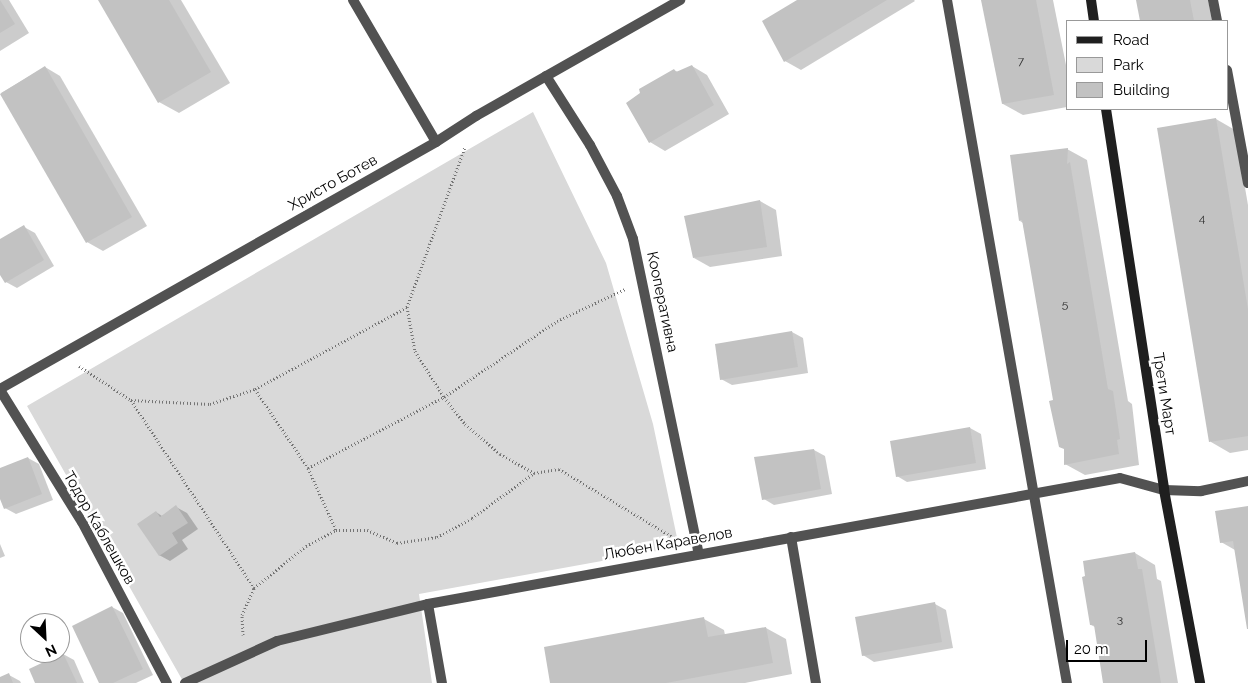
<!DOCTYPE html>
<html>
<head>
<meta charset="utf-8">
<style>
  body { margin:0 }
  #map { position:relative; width:1248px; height:683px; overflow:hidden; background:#fff; font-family:Raleway,sans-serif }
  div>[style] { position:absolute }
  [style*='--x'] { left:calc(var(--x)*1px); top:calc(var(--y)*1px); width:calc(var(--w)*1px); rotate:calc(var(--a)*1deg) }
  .green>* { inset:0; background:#d9d9d9 }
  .shadow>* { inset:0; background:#0003 }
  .building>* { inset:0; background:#c2c2c2 }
  .path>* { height:3px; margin-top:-1.5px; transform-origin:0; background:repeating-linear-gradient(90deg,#747474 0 1px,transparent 0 3.5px) }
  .lane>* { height:10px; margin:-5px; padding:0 5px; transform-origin:5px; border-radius:5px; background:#525252 }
  .street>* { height:10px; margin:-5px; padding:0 5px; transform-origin:5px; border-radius:5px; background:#525252 }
  .secondary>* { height:10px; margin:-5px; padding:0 5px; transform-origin:5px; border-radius:5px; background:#1f1f1f }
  span { translate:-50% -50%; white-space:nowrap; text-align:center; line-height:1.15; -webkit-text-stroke:5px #fff; paint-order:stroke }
  .number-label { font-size:12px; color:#303030 }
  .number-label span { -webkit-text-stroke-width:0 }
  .street-label { font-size:15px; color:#000 }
  .legend { position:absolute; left:1066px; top:20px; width:162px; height:90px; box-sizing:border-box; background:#fff; border:1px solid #999; margin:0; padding:6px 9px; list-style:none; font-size:15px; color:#000 }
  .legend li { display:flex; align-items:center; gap:10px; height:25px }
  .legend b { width:25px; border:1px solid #999 }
  .north { position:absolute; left:20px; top:613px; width:50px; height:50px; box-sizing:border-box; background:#fff; border:1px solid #999; border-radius:50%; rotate:155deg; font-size:14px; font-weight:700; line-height:20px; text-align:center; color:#000 }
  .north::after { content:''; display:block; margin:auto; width:18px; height:22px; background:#000; clip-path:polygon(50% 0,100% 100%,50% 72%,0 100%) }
  .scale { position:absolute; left:1066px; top:640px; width:81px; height:22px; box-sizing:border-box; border:2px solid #000; border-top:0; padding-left:6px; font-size:15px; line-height:18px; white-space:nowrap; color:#000; -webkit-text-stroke:4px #fff; paint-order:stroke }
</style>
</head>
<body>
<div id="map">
  <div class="green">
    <i style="clip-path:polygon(533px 112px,606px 263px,653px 424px,679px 547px,419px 594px,432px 683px,184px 683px,27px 406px)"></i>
  </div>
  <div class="shadow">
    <i style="clip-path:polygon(0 0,9px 0,29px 33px,0 51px)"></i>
    <i style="clip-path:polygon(99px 0,181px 0,230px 83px,179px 113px,159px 102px)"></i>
    <i style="clip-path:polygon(799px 0,914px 0,915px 1px,801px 70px,785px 61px)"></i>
    <i style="clip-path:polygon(983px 0,1053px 0,1067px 70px,1067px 107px,1023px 115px,1003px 104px)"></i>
    <i style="clip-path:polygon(1137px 0,1208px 0,1212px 21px,1141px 21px)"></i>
    <i style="clip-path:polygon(692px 66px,707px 75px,729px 114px,665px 151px,650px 142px,642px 93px,674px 70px,678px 72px)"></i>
    <i style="clip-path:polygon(45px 67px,60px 76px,147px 226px,103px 251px,87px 242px,1px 93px)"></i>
    <i style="clip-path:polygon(1216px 119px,1235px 130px,1248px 205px,1248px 450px,1230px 453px,1211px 442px)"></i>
    <i style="clip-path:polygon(1067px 149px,1087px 160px,1128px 401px,1132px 404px,1139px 465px,1085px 475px,1065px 464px,1065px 449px,1023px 223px,1020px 221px)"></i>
    <i style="clip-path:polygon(760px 201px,776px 210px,782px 256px,710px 267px,694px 258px)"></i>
    <i style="clip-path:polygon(24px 227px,35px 233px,54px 266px,17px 288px,6px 282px,0 272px,0 241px)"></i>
    <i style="clip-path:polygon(792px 332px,803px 338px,808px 373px,732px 385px,721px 379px)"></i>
    <i style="clip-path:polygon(970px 428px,981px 434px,986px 469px,907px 482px,897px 476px)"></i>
    <i style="clip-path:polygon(814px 450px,825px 456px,832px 494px,774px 505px,764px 499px)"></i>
    <i style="clip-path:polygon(28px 458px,39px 464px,53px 500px,16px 514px,5px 508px,0 495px,0 469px)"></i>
    <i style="clip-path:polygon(176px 507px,187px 513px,198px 529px,182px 540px,188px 549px,170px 561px,159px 555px,156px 512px,162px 516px)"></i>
    <i style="clip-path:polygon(1248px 507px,1248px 628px,1235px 550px,1221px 542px)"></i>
    <i style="clip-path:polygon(0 544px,5px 556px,0 558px)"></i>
    <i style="clip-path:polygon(1135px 553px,1155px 565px,1157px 579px,1161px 581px,1178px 683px,1105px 683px,1095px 627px,1091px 625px)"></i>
    <i style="clip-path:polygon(935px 604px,946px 610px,953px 648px,874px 662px,863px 655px)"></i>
    <i style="clip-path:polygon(112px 607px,123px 613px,153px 675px,136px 683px,101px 683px)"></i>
    <i style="clip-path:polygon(704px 619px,724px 630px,725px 635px,766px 628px,786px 639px,792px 674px,745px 683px,551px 683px)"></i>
    <i style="clip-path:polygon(63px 654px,74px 660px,84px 683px,37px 683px)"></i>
    <i style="clip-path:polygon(9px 675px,20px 681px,21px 683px,0 683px,0 679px)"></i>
  </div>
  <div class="building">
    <i style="clip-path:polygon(0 0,15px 24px,0 33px)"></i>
    <i style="clip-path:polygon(98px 0,169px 0,211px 72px,158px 103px)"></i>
    <i style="clip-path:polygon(797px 0,887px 0,784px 62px,762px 21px)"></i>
    <i style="clip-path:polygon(981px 0,1036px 0,1054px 95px,1002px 104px)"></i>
    <i style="clip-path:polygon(1136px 0,1190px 0,1194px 21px,1140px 21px)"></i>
    <i style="clip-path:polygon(692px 65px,714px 105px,649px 143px,626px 103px,640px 93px,639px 89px,674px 69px,676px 72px)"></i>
    <i style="clip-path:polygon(45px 66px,132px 217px,86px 243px,0 94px)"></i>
    <i style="clip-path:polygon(1216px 118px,1248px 309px,1248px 436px,1209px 442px,1157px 128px)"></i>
    <i style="clip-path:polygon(1068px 148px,1067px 164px,1070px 162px,1108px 389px,1113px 391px,1120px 439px,1117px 440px,1119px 454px,1064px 465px,1064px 449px,1059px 447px,1049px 401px,1053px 400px,1022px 220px,1019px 221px,1010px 155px)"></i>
    <i style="clip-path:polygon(760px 200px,767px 247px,693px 258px,684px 216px)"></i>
    <i style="clip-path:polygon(24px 225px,44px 260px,5px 283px,0 275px,0 239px)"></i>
    <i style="clip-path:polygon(792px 331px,798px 367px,720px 380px,715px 344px)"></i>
    <i style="clip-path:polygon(970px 427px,976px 463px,896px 477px,890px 441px)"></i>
    <i style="clip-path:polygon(814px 449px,821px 489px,762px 500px,754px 457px)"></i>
    <i style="clip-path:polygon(28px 457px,42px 494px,4px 509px,0 499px,0 468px)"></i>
    <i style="clip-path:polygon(176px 505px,188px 523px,172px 533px,178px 543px,159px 556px,137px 524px,156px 511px,160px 517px)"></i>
    <i style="clip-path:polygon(1248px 506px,1248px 629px,1247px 629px,1233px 541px,1220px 543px,1215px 511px)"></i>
    <i style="clip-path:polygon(1135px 552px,1138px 569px,1142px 569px,1161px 683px,1103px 683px,1094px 625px,1090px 625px,1082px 577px,1085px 576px,1083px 561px)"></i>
    <i style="clip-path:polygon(935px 602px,942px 642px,862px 656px,855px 617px)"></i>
    <i style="clip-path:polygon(112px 606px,143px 669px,113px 683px,99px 683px,72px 626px)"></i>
    <i style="clip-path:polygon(704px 617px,708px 637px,766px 627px,773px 663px,666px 683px,550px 683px,544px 647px)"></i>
    <i style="clip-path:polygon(63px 653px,77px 683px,35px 683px,29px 669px)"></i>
    <i style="clip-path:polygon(9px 673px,13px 683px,0 683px,0 677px)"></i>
  </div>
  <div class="path">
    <i style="--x:407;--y:307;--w:45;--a:79.7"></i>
    <i style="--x:415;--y:351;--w:54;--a:57.8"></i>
    <i style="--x:444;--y:397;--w:34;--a:52"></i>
    <i style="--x:465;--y:424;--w:46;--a:40.6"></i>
    <i style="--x:500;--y:454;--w:39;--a:29"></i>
    <i style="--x:79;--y:366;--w:62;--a:33.2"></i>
    <i style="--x:131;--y:400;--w:225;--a:56.8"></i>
    <i style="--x:255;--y:389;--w:95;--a:56.1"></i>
    <i style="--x:308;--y:468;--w:68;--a:65.7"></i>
    <i style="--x:131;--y:400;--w:79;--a:2.9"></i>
    <i style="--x:210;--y:404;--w:47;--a:-18.4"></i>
    <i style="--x:255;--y:389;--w:173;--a:-28.3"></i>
    <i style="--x:407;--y:307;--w:170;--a:-70.1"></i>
    <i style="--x:308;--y:468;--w:153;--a:-27.6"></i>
    <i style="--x:444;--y:397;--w:136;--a:-33.9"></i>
    <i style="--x:557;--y:321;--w:75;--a:-25.2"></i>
    <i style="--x:243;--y:635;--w:20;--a:-93"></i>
    <i style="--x:242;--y:615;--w:30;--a:-66"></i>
    <i style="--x:254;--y:588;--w:67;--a:-38.9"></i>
    <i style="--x:306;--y:546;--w:34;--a:-28"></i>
    <i style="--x:336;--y:530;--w:31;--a:0"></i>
    <i style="--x:367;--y:530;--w:33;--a:23"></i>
    <i style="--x:397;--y:543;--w:40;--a:-8.5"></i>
    <i style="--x:437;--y:537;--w:40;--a:-28"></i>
    <i style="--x:472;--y:518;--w:77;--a:-36"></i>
    <i style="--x:534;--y:473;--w:25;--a:-9"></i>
    <i style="--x:559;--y:469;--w:136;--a:30.9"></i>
  </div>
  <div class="lane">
    <i style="--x:353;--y:0;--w:164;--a:59.7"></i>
    <i style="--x:947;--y:0;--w:693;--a:80.04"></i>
    <i style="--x:1213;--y:0;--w:21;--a:79"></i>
    <i style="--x:1227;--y:70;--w:115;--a:79.5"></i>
    <i style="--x:791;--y:537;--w:148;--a:80.3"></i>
  </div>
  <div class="street">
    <i style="--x:546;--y:76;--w:82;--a:57.5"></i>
    <i style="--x:590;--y:145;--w:58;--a:62.1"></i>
    <i style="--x:617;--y:196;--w:46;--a:69.6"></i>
    <i style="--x:633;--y:239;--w:322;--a:78.2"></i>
    <i style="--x:0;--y:389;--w:501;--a:-29.53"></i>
    <i style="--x:436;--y:142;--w:48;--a:-33"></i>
    <i style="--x:476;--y:116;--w:235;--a:-29.6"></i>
    <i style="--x:0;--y:390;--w:155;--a:58.2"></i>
    <i style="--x:82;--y:522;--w:182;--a:62.2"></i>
    <i style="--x:428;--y:604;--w:80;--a:80"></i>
    <i style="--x:185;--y:683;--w:101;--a:-24.5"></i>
    <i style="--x:277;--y:641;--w:155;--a:-13.8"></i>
    <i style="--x:428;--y:604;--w:703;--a:-10.32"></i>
    <i style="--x:1120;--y:478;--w:46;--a:15.3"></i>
    <i style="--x:1164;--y:490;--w:37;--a:2"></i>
    <i style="--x:1201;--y:491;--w:48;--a:-12"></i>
  </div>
  <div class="secondary">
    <i style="--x:1091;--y:0;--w:21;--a:82"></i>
    <i style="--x:1106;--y:109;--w:385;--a:81.3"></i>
    <i style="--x:1164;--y:490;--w:196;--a:79.4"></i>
  </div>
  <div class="number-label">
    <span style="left:1021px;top:62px">7</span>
    <span style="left:1202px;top:219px">4</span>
    <span style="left:1065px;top:305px">5</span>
    <span style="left:1120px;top:620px">3</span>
  </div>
  <div class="street-label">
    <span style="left:333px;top:183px;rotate:-29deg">Христо Ботев</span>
    <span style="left:662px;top:302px;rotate:78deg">Кооперативна</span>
    <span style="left:1164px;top:394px;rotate:81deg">Трети Март</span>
    <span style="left:99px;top:528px;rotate:60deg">Тодор Каблешков</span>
    <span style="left:668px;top:544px;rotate:-10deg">Любен Каравелов</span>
  </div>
  <ul class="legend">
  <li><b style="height:6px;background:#1f1f1f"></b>Road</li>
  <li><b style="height:14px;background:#d9d9d9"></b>Park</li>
  <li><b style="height:14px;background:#c2c2c2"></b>Building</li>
  </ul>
  <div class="north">N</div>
  <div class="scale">20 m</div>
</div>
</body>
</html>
